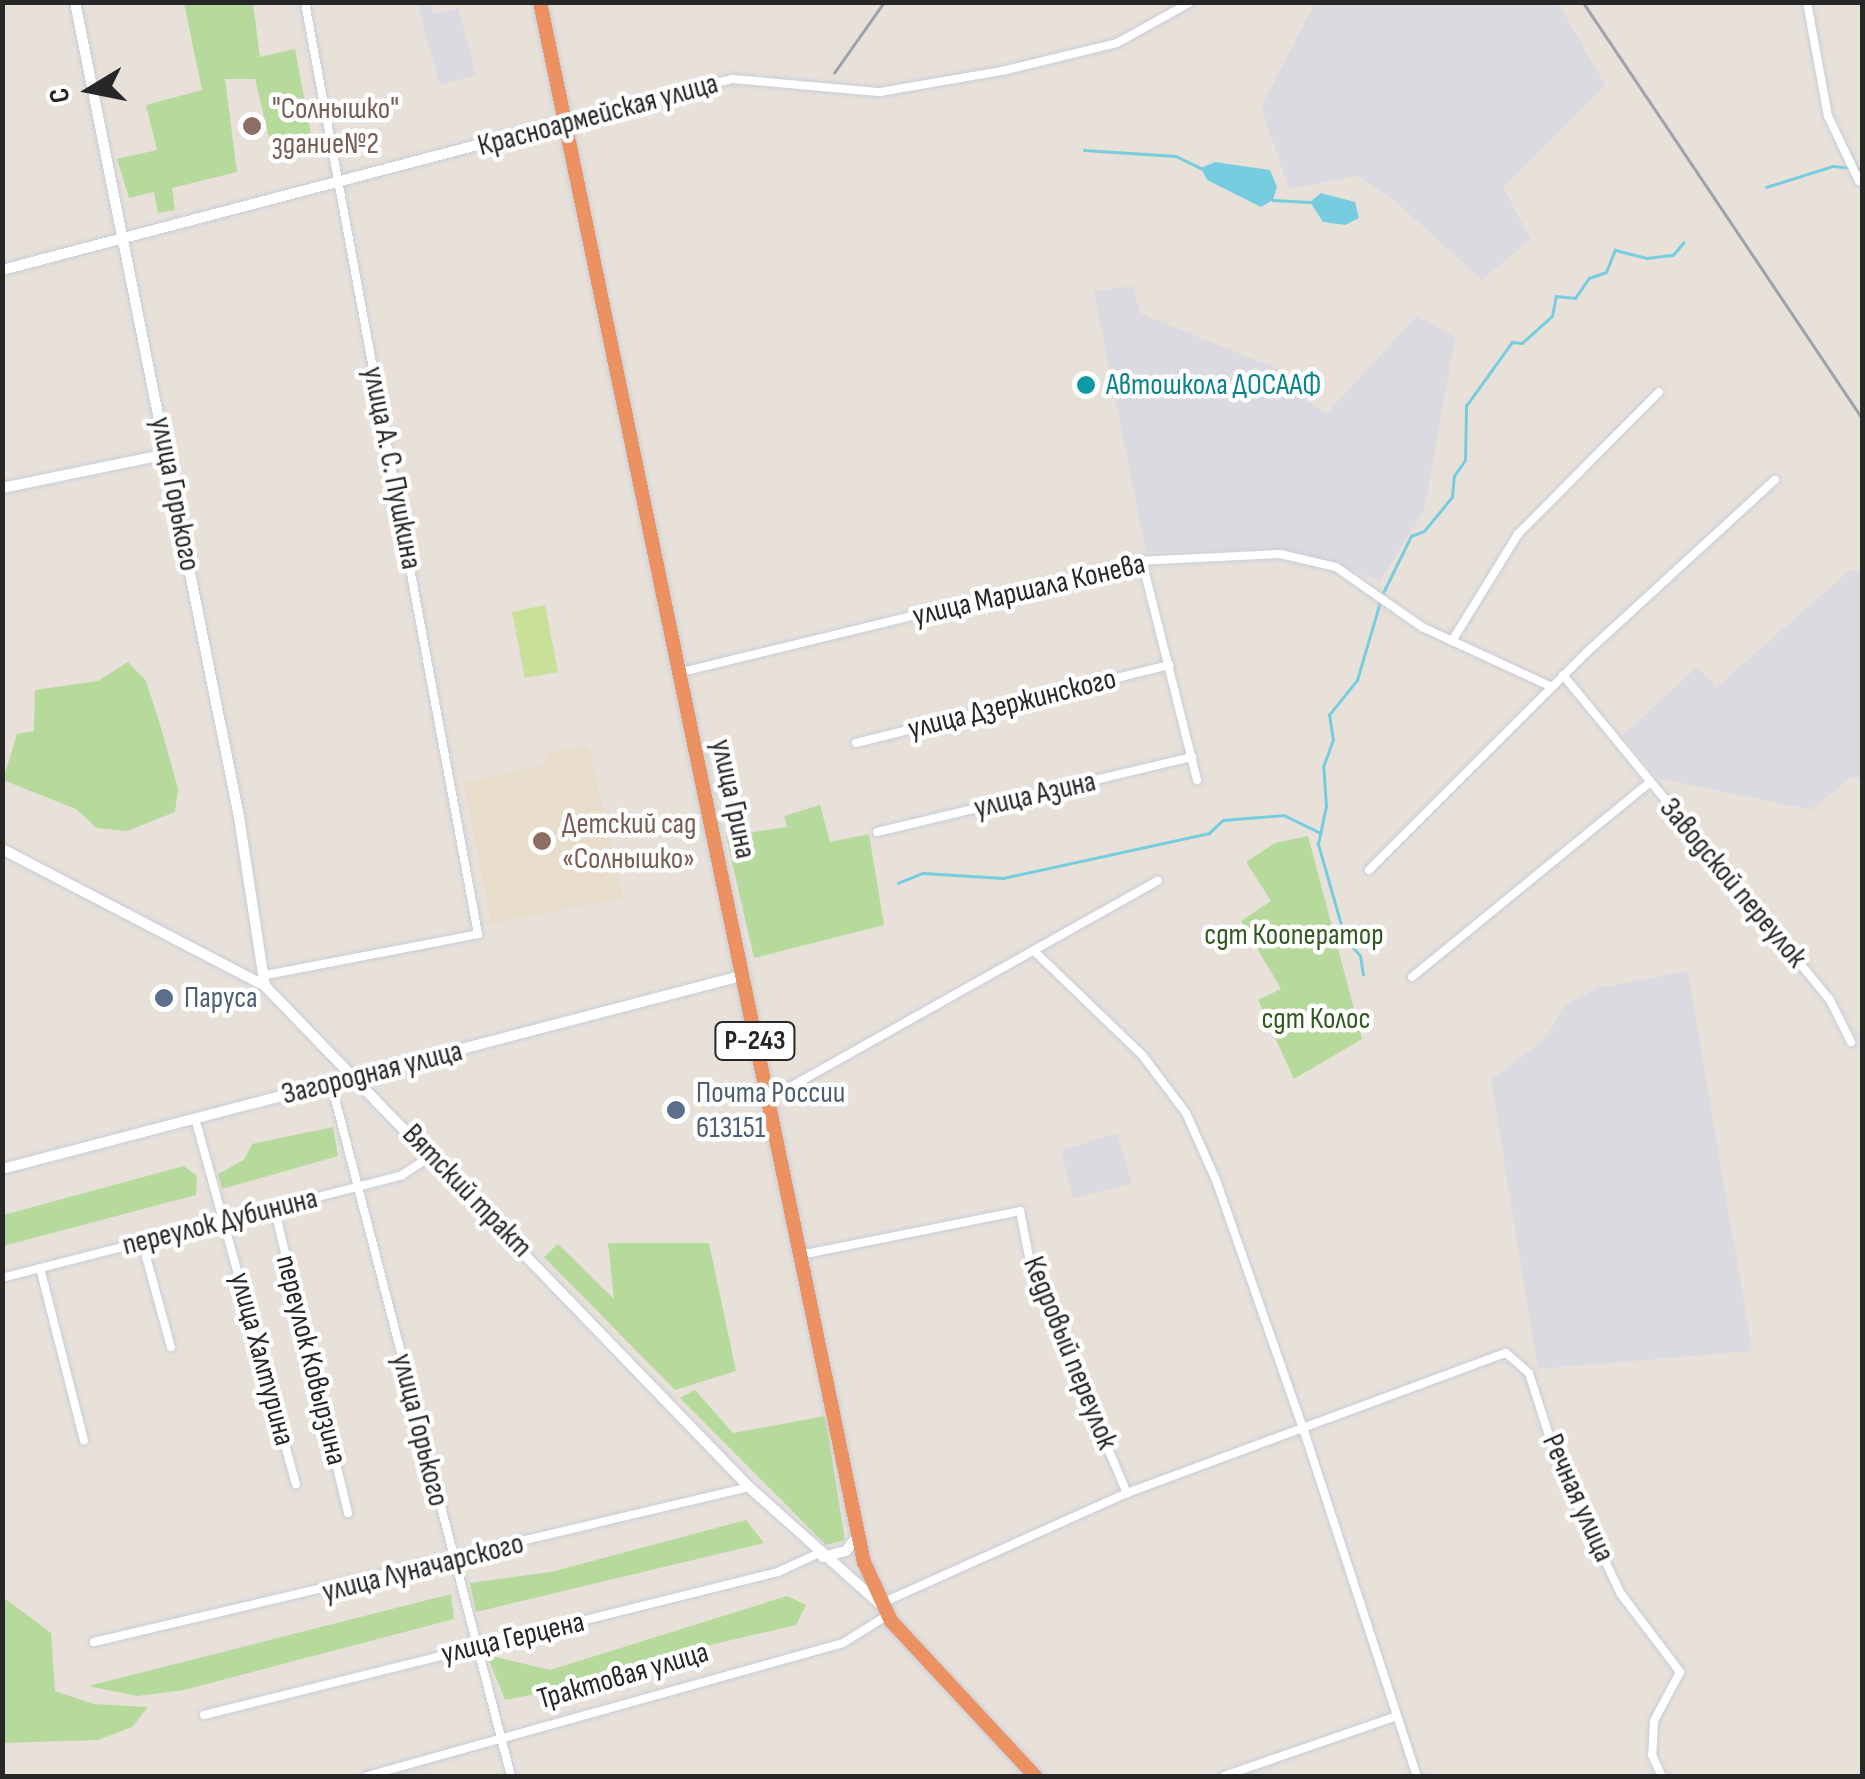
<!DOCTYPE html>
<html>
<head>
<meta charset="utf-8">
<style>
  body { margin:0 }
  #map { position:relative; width:1865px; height:1779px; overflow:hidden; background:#e8e1da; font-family:"Sofia Sans Condensed",sans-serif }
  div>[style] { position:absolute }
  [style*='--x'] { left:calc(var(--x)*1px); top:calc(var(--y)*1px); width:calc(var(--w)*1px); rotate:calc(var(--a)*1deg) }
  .industrial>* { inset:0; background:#dbdae1 }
  .education>* { inset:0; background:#e8dccb }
  .green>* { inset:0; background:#b6d99c }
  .pitch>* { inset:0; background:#c8e098 }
  .water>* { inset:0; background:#77cde0 }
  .stream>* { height:2.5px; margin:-1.25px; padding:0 1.25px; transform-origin:1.25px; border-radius:1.25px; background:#77cde0 }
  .roads { filter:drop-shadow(0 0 2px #c8cdd7) drop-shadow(0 0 2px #c8cdd7) }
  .street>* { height:8px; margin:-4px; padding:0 4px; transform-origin:4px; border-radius:4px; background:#fff }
  .secondary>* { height:10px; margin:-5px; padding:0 5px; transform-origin:5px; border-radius:5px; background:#fff }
  .highway>* { height:14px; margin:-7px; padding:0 7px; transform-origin:7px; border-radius:7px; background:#eb9162 }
  .rail>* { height:2.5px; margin:-1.25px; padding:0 1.25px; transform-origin:1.25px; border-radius:1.25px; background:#9ea2af }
  .dots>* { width:28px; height:28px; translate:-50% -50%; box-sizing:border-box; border:5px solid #fff; border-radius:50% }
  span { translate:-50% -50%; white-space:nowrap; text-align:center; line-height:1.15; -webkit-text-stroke:9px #fff; paint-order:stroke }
  .shield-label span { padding:2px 8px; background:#fff; border:2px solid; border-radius:8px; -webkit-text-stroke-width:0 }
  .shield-label { font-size:28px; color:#272727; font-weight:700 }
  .education-label { font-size:30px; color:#785e54 }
  .left { translate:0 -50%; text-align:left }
  .street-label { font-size:30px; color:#272727 }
  .culture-label { font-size:30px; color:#0d838f }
  .park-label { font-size:30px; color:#325a20 }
  .service-label { font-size:30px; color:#4e5e75 }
  .frame { position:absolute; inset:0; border:5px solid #272727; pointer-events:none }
  .north { position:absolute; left:40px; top:40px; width:100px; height:100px; -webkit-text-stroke:8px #fff; paint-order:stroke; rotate:260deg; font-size:28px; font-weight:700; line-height:40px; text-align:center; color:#272727 }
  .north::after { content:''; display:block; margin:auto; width:35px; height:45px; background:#272727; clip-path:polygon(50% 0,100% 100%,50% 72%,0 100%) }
</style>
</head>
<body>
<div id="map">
  <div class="industrial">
    <i style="clip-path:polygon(417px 3px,430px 3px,433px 14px,458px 8px,476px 75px,440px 85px)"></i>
    <i style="clip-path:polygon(1315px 3px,1558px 3px,1605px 85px,1503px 188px,1531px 239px,1482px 280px,1395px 201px,1357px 176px,1289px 189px,1261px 107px)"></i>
    <i style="clip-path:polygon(1133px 286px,1140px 313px,1280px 370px,1310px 390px,1306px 401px,1327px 413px,1417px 316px,1455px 337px,1424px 511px,1380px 581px,1308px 554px,1274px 549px,1146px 552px,1094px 291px)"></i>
    <i style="clip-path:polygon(1851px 569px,1862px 576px,1862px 778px,1852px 777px,1811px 810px,1657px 778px,1623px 735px,1697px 667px,1717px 687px)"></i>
    <i style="clip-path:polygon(1688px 971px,1752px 1351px,1538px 1369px,1491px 1080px,1545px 1039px,1564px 1006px,1598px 988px)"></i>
    <i style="clip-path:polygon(1117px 1133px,1132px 1184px,1073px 1198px,1061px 1151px)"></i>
  </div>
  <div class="education">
    <i style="clip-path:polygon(589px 746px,623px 898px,491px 923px,464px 783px,543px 765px,549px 753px)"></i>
  </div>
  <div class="green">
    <i style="clip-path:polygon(184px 3px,253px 3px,260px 57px,295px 49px,314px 150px,274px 158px,255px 79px,225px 79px,237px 172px,172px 188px,175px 210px,158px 213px,154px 192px,129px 198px,117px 159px,157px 150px,146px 105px,202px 90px)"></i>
    <i style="clip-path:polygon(128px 662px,146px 681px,162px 731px,178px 789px,175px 812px,127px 831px,97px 828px,76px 809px,3px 780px,17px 734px,34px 731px,35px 690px,98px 681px)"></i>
    <i style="clip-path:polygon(820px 805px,830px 842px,869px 834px,884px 925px,754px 958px,726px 836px,787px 827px,784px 816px)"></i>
    <i style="clip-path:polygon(1308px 836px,1362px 1039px,1294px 1079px,1258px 1000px,1281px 989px,1241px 921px,1271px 901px,1246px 862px,1275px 843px)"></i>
    <i style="clip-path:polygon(333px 1127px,338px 1156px,222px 1189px,218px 1174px,244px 1160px,252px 1144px)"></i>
    <i style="clip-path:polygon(184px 1166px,197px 1176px,196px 1195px,3px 1246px,3px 1215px)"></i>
    <i style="clip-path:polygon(608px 1243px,709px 1243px,736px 1371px,675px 1390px,544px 1257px,558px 1244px,614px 1299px)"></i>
    <i style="clip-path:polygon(695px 1390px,733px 1433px,825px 1416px,845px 1540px,826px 1545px,680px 1398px)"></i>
    <i style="clip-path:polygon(746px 1520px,764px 1543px,476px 1612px,470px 1583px,551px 1572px)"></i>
    <i style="clip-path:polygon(451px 1594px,454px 1619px,184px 1690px,137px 1696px,88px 1686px)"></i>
    <i style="clip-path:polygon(787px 1596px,806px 1605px,796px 1625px,697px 1648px,611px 1679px,505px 1700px,487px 1655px,550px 1670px)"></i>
    <i style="clip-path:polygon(3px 1597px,51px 1633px,55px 1691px,94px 1704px,148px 1707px,132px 1727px,98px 1740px,3px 1743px)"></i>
  </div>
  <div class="pitch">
    <i style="clip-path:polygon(545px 605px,558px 672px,525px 678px,512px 612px)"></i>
  </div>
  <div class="water">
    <i style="clip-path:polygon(1215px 162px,1270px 170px,1277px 187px,1273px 200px,1261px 207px,1207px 180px,1201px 168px)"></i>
    <i style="clip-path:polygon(1321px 193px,1355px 202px,1359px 218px,1345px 225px,1323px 222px,1310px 202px)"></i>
  </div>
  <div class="stream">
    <i style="--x:1084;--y:150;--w:92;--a:3.7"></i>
    <i style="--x:1176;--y:156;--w:28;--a:26"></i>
    <i style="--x:1766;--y:187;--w:70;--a:-17.4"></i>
    <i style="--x:1833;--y:166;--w:29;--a:6"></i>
    <i style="--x:1273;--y:200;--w:37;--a:3"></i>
    <i style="--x:1382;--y:595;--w:66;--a:-63.8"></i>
    <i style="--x:1411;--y:536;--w:14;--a:-21"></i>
    <i style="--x:1424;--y:531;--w:44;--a:-50.5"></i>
    <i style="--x:1452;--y:497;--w:21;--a:-85"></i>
    <i style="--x:1454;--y:476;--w:19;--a:-55"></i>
    <i style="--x:1465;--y:460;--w:54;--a:-88.9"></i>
    <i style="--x:1466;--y:406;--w:79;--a:-54.3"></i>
    <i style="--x:1512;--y:342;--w:10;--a:6"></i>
    <i style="--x:1522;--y:343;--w:40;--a:-42"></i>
    <i style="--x:1552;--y:316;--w:20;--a:-79"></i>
    <i style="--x:1556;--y:296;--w:19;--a:6"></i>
    <i style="--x:1575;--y:298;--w:24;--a:-55"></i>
    <i style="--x:1589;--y:278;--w:18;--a:-19"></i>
    <i style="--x:1606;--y:272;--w:24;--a:-68"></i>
    <i style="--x:1615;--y:250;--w:33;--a:14"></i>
    <i style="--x:1647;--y:258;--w:26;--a:-7"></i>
    <i style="--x:1673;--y:255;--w:16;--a:-50"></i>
    <i style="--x:898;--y:883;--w:27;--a:-22"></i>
    <i style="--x:923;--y:873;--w:80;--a:3.6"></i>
    <i style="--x:1003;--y:878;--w:211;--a:-12.3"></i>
    <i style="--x:1209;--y:833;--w:19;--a:-43"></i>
    <i style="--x:1223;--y:820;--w:61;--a:-4.7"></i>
    <i style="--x:1284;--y:815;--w:39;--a:26"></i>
    <i style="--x:1363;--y:975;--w:19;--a:-99"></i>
    <i style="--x:1360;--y:956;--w:23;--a:-131"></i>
    <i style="--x:1345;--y:939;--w:99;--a:-105.9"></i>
    <i style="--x:1318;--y:844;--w:39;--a:-78"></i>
    <i style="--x:1326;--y:806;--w:39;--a:-94"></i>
    <i style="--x:1323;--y:767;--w:29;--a:-70"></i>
    <i style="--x:1333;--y:740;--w:25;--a:-99"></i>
    <i style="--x:1329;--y:715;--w:45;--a:-51.3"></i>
    <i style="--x:1357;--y:680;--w:81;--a:-73.6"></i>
  </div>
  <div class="roads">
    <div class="street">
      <i style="--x:1807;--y:2;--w:116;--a:79.6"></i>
      <i style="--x:1828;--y:116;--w:72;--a:64.5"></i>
      <i style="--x:565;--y:122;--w:173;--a:-14.4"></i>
      <i style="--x:733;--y:79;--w:148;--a:5.1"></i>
      <i style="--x:880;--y:92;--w:124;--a:-9.8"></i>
      <i style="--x:1002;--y:71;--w:118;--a:-13.7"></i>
      <i style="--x:1117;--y:43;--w:85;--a:-29"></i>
      <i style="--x:1142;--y:561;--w:226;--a:75.9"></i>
      <i style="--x:1452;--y:641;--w:126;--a:-58.3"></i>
      <i style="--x:1518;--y:534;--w:200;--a:-45.2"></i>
      <i style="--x:678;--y:673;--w:473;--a:-13.7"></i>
      <i style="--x:1138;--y:561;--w:142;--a:-2.8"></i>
      <i style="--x:1280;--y:554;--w:57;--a:13.1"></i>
      <i style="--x:1336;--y:567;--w:105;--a:34.9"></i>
      <i style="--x:1422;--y:627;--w:143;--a:24.8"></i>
      <i style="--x:1563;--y:675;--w:421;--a:50.6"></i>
      <i style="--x:1830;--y:1000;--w:47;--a:63.4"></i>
      <i style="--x:856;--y:743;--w:323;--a:-14"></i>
      <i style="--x:877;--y:832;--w:324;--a:-13.4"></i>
      <i style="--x:1369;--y:870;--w:308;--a:-45"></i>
      <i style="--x:1587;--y:652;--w:255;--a:-42.5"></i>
      <i style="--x:1034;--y:951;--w:151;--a:43.9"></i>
      <i style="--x:1143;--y:1056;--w:71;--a:53"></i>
      <i style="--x:1186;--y:1113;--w:73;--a:65.9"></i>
      <i style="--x:1216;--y:1180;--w:266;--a:70.7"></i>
      <i style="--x:1304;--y:1431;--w:363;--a:71.9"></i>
      <i style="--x:266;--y:975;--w:216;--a:-10.9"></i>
      <i style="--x:478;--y:934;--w:948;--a:-100.52"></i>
      <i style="--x:1412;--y:977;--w:308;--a:-39.3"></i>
      <i style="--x:331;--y:1083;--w:716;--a:75.44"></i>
      <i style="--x:767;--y:1100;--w:448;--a:-29.3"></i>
      <i style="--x:195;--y:1118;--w:380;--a:74.6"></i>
      <i style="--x:274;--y:1207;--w:315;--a:76.4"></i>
      <i style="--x:142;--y:1242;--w:109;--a:74.6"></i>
      <i style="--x:800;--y:1255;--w:224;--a:-11.3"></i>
      <i style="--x:1020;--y:1211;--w:57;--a:78.9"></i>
      <i style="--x:1031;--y:1267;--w:246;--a:67"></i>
      <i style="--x:40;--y:1268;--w:178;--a:75.7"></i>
      <i style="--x:2;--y:1278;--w:413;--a:-14.4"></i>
      <i style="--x:402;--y:1175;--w:37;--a:-33"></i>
      <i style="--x:882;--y:1603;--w:269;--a:-24.2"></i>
      <i style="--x:1127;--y:1493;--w:404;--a:-20.3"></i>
      <i style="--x:1506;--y:1353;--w:30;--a:41"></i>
      <i style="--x:1529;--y:1373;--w:92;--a:72.3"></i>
      <i style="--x:1557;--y:1461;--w:148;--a:64.3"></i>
      <i style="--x:1621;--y:1594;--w:98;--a:52.9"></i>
      <i style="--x:1680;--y:1672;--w:55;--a:118"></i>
      <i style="--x:1654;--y:1721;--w:34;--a:93"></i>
      <i style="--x:1652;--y:1755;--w:23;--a:65"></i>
      <i style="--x:94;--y:1642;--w:673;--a:-13.31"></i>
      <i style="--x:204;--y:1715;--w:592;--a:-13.99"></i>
      <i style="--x:778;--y:1572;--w:45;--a:-24.9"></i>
      <i style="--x:367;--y:1776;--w:494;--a:-15.6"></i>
      <i style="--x:843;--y:1643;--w:53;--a:-31.9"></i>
      <i style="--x:1224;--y:1776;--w:183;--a:-19.1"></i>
    </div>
    <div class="secondary">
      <i style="--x:75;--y:2;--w:831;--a:78.62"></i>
      <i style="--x:239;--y:817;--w:171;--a:81.3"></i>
      <i style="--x:2;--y:270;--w:582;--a:-14.73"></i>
      <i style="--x:2;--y:488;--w:168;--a:-11.6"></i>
      <i style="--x:2;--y:849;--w:297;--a:27.5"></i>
      <i style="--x:265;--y:986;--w:697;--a:45.99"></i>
      <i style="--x:749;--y:1487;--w:176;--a:41.8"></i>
      <i style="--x:2;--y:1169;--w:764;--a:-14.64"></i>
      <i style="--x:823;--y:1557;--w:24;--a:-15"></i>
      <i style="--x:846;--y:1551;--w:20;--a:-53"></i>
    </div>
    <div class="highway">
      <i style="--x:540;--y:2;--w:1593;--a:78.27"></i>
      <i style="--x:864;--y:1562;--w:65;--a:65.4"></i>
      <i style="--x:891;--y:1621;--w:212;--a:47.1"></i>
    </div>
  </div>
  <div class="rail">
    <i style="--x:1583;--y:2;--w:501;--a:56.15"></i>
    <i style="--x:834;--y:73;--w:87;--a:-54.8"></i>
  </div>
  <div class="dots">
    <i style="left:252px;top:126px;background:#8d6e63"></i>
    <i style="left:1086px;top:385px;background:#0f9aa8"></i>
    <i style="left:542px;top:841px;background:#8d6e63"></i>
    <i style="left:164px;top:998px;background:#5c6f8a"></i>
    <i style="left:676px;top:1110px;background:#5c6f8a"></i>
  </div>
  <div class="shield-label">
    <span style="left:755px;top:1041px">Р-243</span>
  </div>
  <div class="education-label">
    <span class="left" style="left:272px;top:126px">"Солнышко"<br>здание№2</span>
    <span class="left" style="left:562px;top:841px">Детский сад<br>«Солнышко»</span>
  </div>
  <div class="street-label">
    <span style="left:598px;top:115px;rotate:-15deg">Красноармейская улица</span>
    <span style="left:392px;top:468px;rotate:79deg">улица А. С. Пушкина</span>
    <span style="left:175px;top:494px;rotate:79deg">улица Горького</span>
    <span style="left:1029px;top:590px;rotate:-13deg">улица Маршала Конева</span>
    <span style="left:1012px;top:704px;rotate:-14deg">улица Дзержинского</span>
    <span style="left:1035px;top:795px;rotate:-13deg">улица Азина</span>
    <span style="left:733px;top:799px;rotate:78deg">улица Грина</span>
    <span style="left:1733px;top:883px;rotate:50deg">Заводской переулок</span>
    <span style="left:372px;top:1073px;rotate:-14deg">Загородная улица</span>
    <span style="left:467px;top:1191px;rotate:46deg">Вятский тракт</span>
    <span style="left:220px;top:1222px;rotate:-14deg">переулок Дубинина</span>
    <span style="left:1070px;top:1353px;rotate:68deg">Кедровый переулок</span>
    <span style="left:262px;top:1359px;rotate:75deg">улица Халтурина</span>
    <span style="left:311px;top:1360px;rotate:76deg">переулок Ковырзина</span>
    <span style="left:420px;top:1430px;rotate:76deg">улица Горького</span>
    <span style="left:1578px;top:1498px;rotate:66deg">Речная улица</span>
    <span style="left:423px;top:1568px;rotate:-14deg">улица Луначарского</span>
    <span style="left:513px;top:1638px;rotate:-13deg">улица Герцена</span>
    <span style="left:623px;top:1676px;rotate:-16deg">Трактовая улица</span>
  </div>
  <div class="culture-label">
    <span class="left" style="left:1106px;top:385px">Автошкола ДОСААФ</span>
  </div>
  <div class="park-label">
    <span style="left:1294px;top:935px">сдт Кооператор</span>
    <span style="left:1316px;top:1019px">сдт Колос</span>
  </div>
  <div class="service-label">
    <span class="left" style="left:184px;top:998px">Паруса</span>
    <span class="left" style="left:696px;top:1110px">Почта России<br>613151</span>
  </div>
  <div class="frame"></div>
  <div class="north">С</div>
</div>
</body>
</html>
